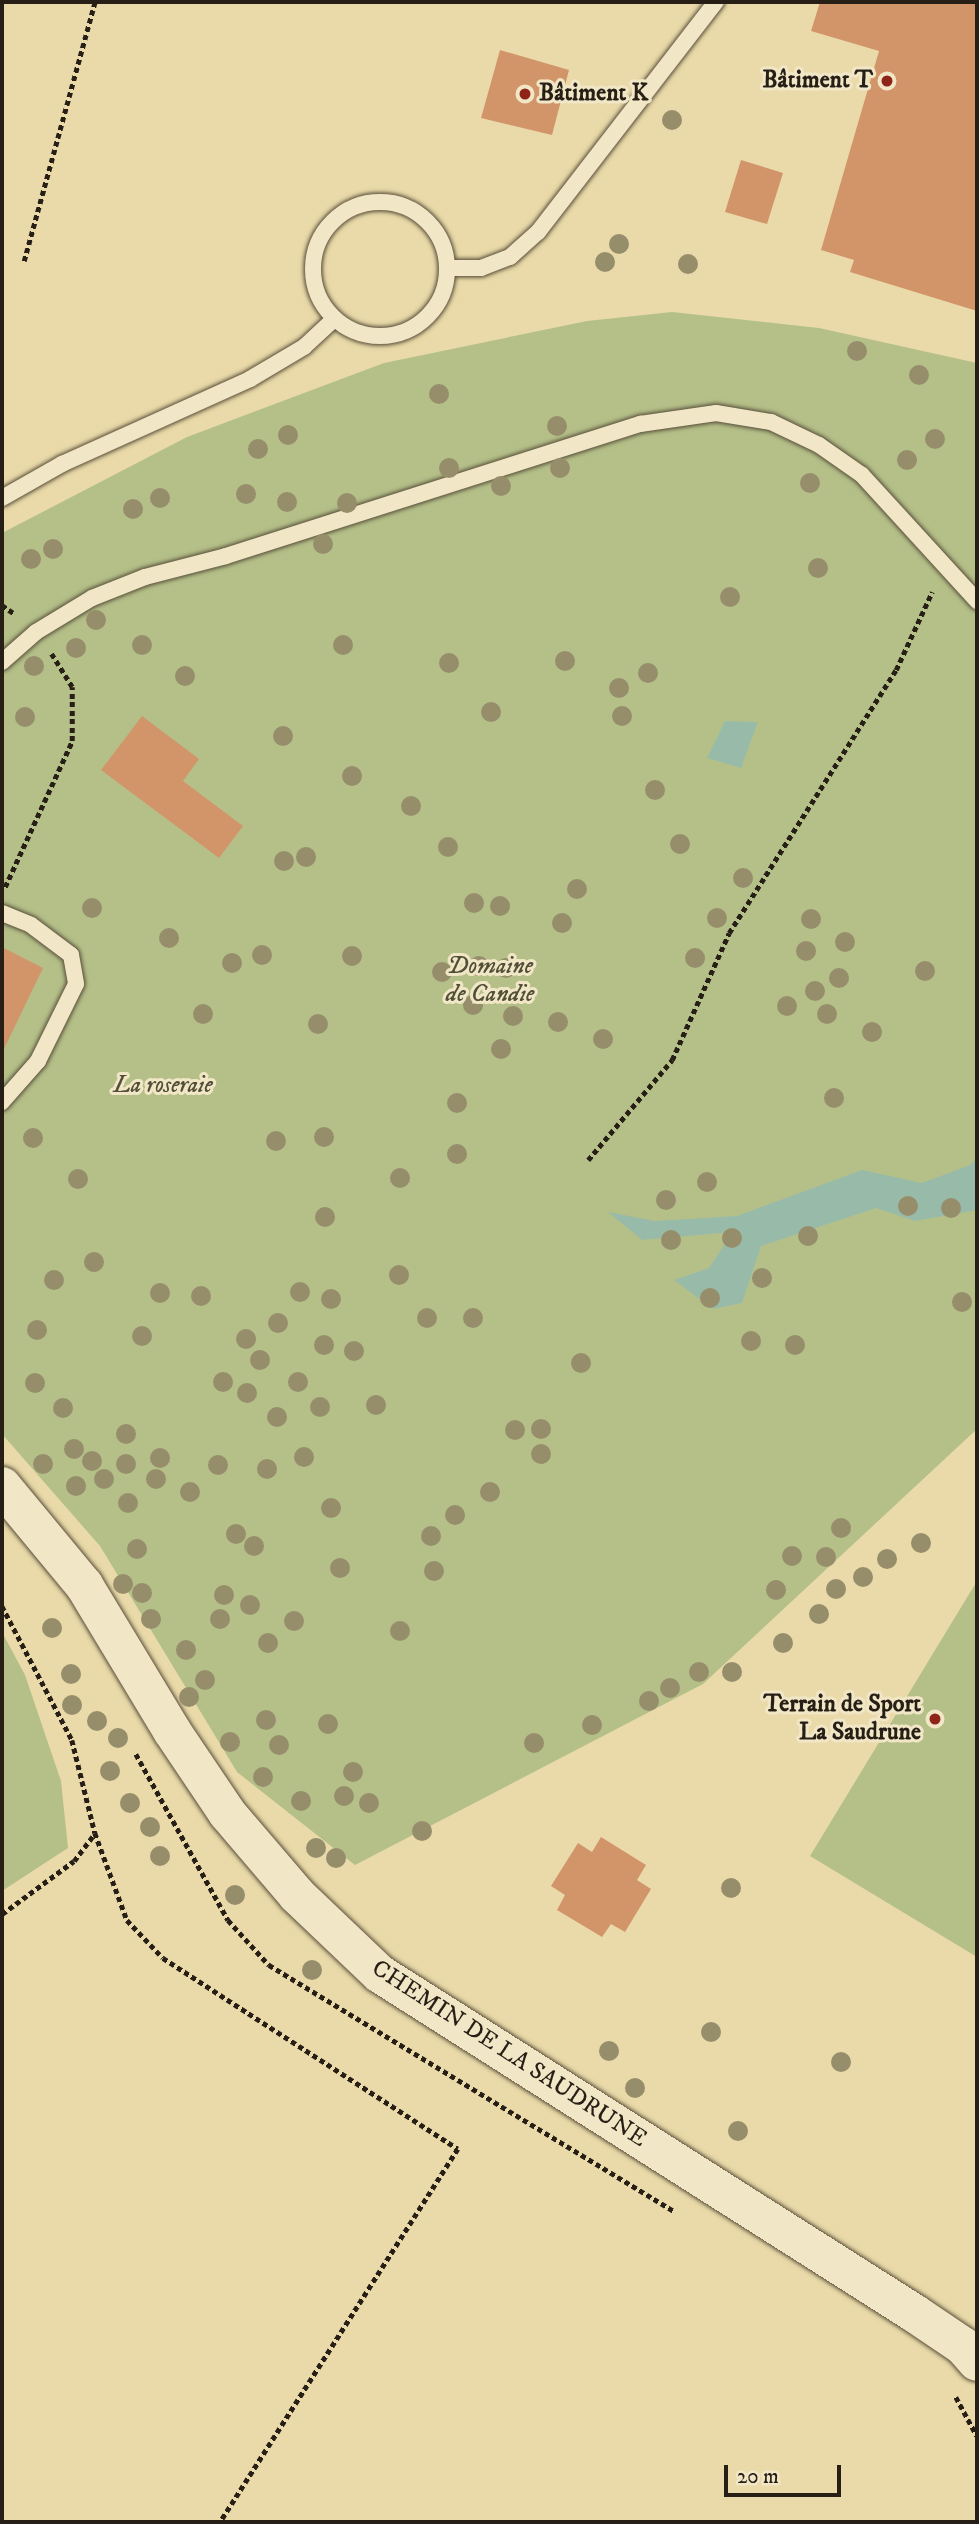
<!DOCTYPE html>
<html>
<head>
<meta charset="utf-8">
<style>
  body { margin:0 }
  #map { position:relative; width:979px; height:2524px; overflow:hidden; background:#eadaa9; font-family:"IM FELL DW Pica",serif }
  div>[style] { position:absolute }
  [style*='--x'] { left:calc(var(--x)*1px); top:calc(var(--y)*1px); width:calc(var(--w)*1px); rotate:calc(var(--a)*1deg) }
  .green>* { inset:0; background:#b5c089 }
  .water>* { inset:0; background:#98bba9 }
  .building>* { inset:0; background:#d2956a }
  .path>* { height:4.5px; margin-top:-2.25px; transform-origin:0; background:repeating-linear-gradient(90deg,#271f15 0 5px,transparent 0 8.5px) }
  .roads { filter:drop-shadow(0 0 2px #584e3a) drop-shadow(0 0 2px #584e3a) }
  .lane>* { height:16px; margin:-8px; padding:0 8px; transform-origin:8px; border-radius:8px; background:#f1e7c7 }
  .lane>.ring { margin:-8px; padding:0; box-sizing:content-box; background:none; border:16px solid #f1e7c7; border-radius:50% }
  .secondary>* { height:38px; margin:-19px; padding:0 19px; transform-origin:19px; border-radius:19px; background:#f1e7c7 }
  .trees>* { width:20px; height:20px; margin:-10px; border-radius:50%; background:#968e6b }
  .dots>* { width:19px; height:19px; translate:-50% -50%; box-sizing:border-box; border:4px solid #f1e7c7; border-radius:50% }
  span { translate:-50% -50%; white-space:nowrap; text-align:center; line-height:1.15; -webkit-text-stroke:6px #f1e7c7; paint-order:stroke }
  .poi-label { font-size:24px; color:#271f15; font-weight:700 }
  .right { translate:-100% -50%; text-align:right }
  .left { translate:0 -50%; text-align:left }
  .park-label { font-size:24px; color:#524f38; font-style:italic }
  .street-label { font-size:24px; color:#271f15 }
  .frame { position:absolute; inset:0; border:4px solid #271f15; pointer-events:none }
  .scale { position:absolute; left:724px; top:2465px; width:117px; height:32px; box-sizing:border-box; border:4px solid #271f15; border-top:0; padding-left:9px; font-size:21px; line-height:24px; white-space:nowrap; color:#271f15; -webkit-text-stroke:5px #f1e7c7; paint-order:stroke }
</style>
</head>
<body>
<div id="map">
  <div class="green">
    <i style="clip-path:polygon(672px 312px,819px 328px,977px 363px,977px 1429px,703px 1684px,355px 1865px,237px 1772px,100px 1546px,2px 1434px,2px 533px,187px 437px,384px 363px,587px 321px)"></i>
    <i style="clip-path:polygon(977px 1581px,977px 1957px,810px 1856px)"></i>
    <i style="clip-path:polygon(2px 1632px,25px 1675px,61px 1781px,68px 1848px,2px 1891px)"></i>
  </div>
  <div class="water">
    <i style="clip-path:polygon(725px 721px,758px 722px,741px 768px,707px 758px)"></i>
    <i style="clip-path:polygon(977px 1158px,977px 1210px,915px 1221px,876px 1208px,761px 1246px,742px 1303px,713px 1309px,674px 1280px,709px 1268px,733px 1232px,642px 1240px,608px 1212px,655px 1221px,737px 1216px,862px 1170px,922px 1183px,970px 1165px)"></i>
  </div>
  <div class="building">
    <i style="clip-path:polygon(820px 2px,977px 2px,977px 311px,850px 272px,854px 260px,821px 250px,879px 51px,811px 31px)"></i>
    <i style="clip-path:polygon(500px 50px,569px 70px,552px 135px,481px 118px)"></i>
    <i style="clip-path:polygon(741px 160px,783px 173px,767px 224px,725px 212px)"></i>
    <i style="clip-path:polygon(142px 716px,199px 759px,183px 781px,243px 826px,219px 858px,101px 770px)"></i>
    <i style="clip-path:polygon(2px 947px,43px 968px,2px 1053px)"></i>
    <i style="clip-path:polygon(601px 1837px,646px 1865px,637px 1880px,651px 1889px,625px 1932px,611px 1924px,602px 1937px,557px 1910px,565px 1895px,551px 1886px,578px 1843px,592px 1852px)"></i>
  </div>
  <div class="path">
    <i style="--x:24;--y:261;--w:269;--a:-74.7"></i>
    <i style="--x:2;--y:605;--w:16;--a:35"></i>
    <i style="--x:5;--y:887;--w:161;--a:-65.3"></i>
    <i style="--x:72;--y:741;--w:54;--a:-90"></i>
    <i style="--x:72;--y:687;--w:39;--a:-122"></i>
    <i style="--x:588;--y:1160;--w:131;--a:-50"></i>
    <i style="--x:672;--y:1060;--w:139;--a:-65.8"></i>
    <i style="--x:729;--y:933;--w:312;--a:-57.6"></i>
    <i style="--x:896;--y:670;--w:86;--a:-65.2"></i>
    <i style="--x:2;--y:1606;--w:151;--a:62.4"></i>
    <i style="--x:72;--y:1740;--w:96;--a:76.1"></i>
    <i style="--x:95;--y:1833;--w:93;--a:69.8"></i>
    <i style="--x:127;--y:1920;--w:52;--a:46.5"></i>
    <i style="--x:163;--y:1958;--w:351;--a:32.9"></i>
    <i style="--x:458;--y:2149;--w:442;--a:122.5"></i>
    <i style="--x:136;--y:1754;--w:190;--a:61"></i>
    <i style="--x:228;--y:1920;--w:61;--a:47.7"></i>
    <i style="--x:269;--y:1965;--w:475;--a:31.3"></i>
    <i style="--x:2;--y:1914;--w:89;--a:-36.4"></i>
    <i style="--x:74;--y:1861;--w:34;--a:-53"></i>
    <i style="--x:956;--y:2397;--w:44;--a:61.7"></i>
  </div>
  <div class="roads">
    <div class="lane">
      <i class="ring" style="left:313px;top:202px;width:118px;height:118px"></i>
      <i style="--x:448;--y:268;--w:33;--a:0"></i>
      <i style="--x:481;--y:268;--w:31;--a:-21"></i>
      <i style="--x:510;--y:257;--w:38;--a:-42"></i>
      <i style="--x:538;--y:232;--w:291;--a:-52.3"></i>
      <i style="--x:2;--y:498;--w:69;--a:-29.5"></i>
      <i style="--x:62;--y:464;--w:206;--a:-24.3"></i>
      <i style="--x:250;--y:379;--w:63;--a:-30.7"></i>
      <i style="--x:304;--y:347;--w:41;--a:-43"></i>
      <i style="--x:2;--y:662;--w:45;--a:-41.4"></i>
      <i style="--x:36;--y:632;--w:66;--a:-31.3"></i>
      <i style="--x:92;--y:598;--w:57;--a:-21.6"></i>
      <i style="--x:145;--y:577;--w:84;--a:-14.5"></i>
      <i style="--x:226;--y:556;--w:435;--a:-17.7"></i>
      <i style="--x:640;--y:424;--w:77;--a:-8.2"></i>
      <i style="--x:716;--y:413;--w:56;--a:9.3"></i>
      <i style="--x:771;--y:422;--w:53;--a:25.6"></i>
      <i style="--x:819;--y:445;--w:52;--a:34.9"></i>
      <i style="--x:862;--y:475;--w:171;--a:47.6"></i>
      <i style="--x:2;--y:913;--w:31;--a:22"></i>
      <i style="--x:31;--y:925;--w:50;--a:36.9"></i>
      <i style="--x:71;--y:955;--w:29;--a:80"></i>
      <i style="--x:76;--y:984;--w:86;--a:116.3"></i>
      <i style="--x:38;--y:1061;--w:55;--a:131.3"></i>
    </div>
    <div class="secondary">
      <i style="--x:2;--y:1486;--w:129;--a:50.4"></i>
      <i style="--x:84;--y:1585;--w:170;--a:58.9"></i>
      <i style="--x:172;--y:1731;--w:99;--a:56.1"></i>
      <i style="--x:227;--y:1813;--w:108;--a:49.5"></i>
      <i style="--x:297;--y:1895;--w:115;--a:43.6"></i>
      <i style="--x:380;--y:1974;--w:633;--a:32.41"></i>
      <i style="--x:914;--y:2313;--w:59;--a:34"></i>
      <i style="--x:963;--y:2346;--w:21;--a:49"></i>
    </div>
  </div>
  <div class="trees">
    <i style="left:672px;top:120px"></i>
    <i style="left:619px;top:244px"></i>
    <i style="left:605px;top:262px"></i>
    <i style="left:688px;top:264px"></i>
    <i style="left:857px;top:351px"></i>
    <i style="left:919px;top:375px"></i>
    <i style="left:439px;top:394px"></i>
    <i style="left:557px;top:426px"></i>
    <i style="left:288px;top:435px"></i>
    <i style="left:935px;top:439px"></i>
    <i style="left:258px;top:449px"></i>
    <i style="left:907px;top:460px"></i>
    <i style="left:449px;top:468px"></i>
    <i style="left:560px;top:468px"></i>
    <i style="left:810px;top:483px"></i>
    <i style="left:501px;top:486px"></i>
    <i style="left:246px;top:494px"></i>
    <i style="left:160px;top:498px"></i>
    <i style="left:287px;top:502px"></i>
    <i style="left:347px;top:503px"></i>
    <i style="left:133px;top:509px"></i>
    <i style="left:323px;top:544px"></i>
    <i style="left:53px;top:549px"></i>
    <i style="left:31px;top:559px"></i>
    <i style="left:818px;top:568px"></i>
    <i style="left:730px;top:597px"></i>
    <i style="left:96px;top:620px"></i>
    <i style="left:142px;top:645px"></i>
    <i style="left:343px;top:645px"></i>
    <i style="left:76px;top:648px"></i>
    <i style="left:565px;top:661px"></i>
    <i style="left:449px;top:663px"></i>
    <i style="left:34px;top:666px"></i>
    <i style="left:648px;top:673px"></i>
    <i style="left:185px;top:676px"></i>
    <i style="left:619px;top:688px"></i>
    <i style="left:491px;top:712px"></i>
    <i style="left:622px;top:716px"></i>
    <i style="left:25px;top:717px"></i>
    <i style="left:283px;top:736px"></i>
    <i style="left:352px;top:776px"></i>
    <i style="left:655px;top:790px"></i>
    <i style="left:411px;top:806px"></i>
    <i style="left:680px;top:844px"></i>
    <i style="left:448px;top:847px"></i>
    <i style="left:306px;top:857px"></i>
    <i style="left:284px;top:861px"></i>
    <i style="left:743px;top:878px"></i>
    <i style="left:577px;top:889px"></i>
    <i style="left:474px;top:903px"></i>
    <i style="left:500px;top:906px"></i>
    <i style="left:92px;top:908px"></i>
    <i style="left:717px;top:918px"></i>
    <i style="left:811px;top:919px"></i>
    <i style="left:562px;top:923px"></i>
    <i style="left:169px;top:938px"></i>
    <i style="left:845px;top:942px"></i>
    <i style="left:806px;top:951px"></i>
    <i style="left:262px;top:955px"></i>
    <i style="left:352px;top:956px"></i>
    <i style="left:695px;top:958px"></i>
    <i style="left:232px;top:963px"></i>
    <i style="left:479px;top:966px"></i>
    <i style="left:506px;top:968px"></i>
    <i style="left:925px;top:971px"></i>
    <i style="left:442px;top:972px"></i>
    <i style="left:839px;top:978px"></i>
    <i style="left:815px;top:991px"></i>
    <i style="left:473px;top:1005px"></i>
    <i style="left:787px;top:1006px"></i>
    <i style="left:203px;top:1014px"></i>
    <i style="left:827px;top:1014px"></i>
    <i style="left:513px;top:1016px"></i>
    <i style="left:558px;top:1022px"></i>
    <i style="left:318px;top:1024px"></i>
    <i style="left:872px;top:1032px"></i>
    <i style="left:603px;top:1039px"></i>
    <i style="left:501px;top:1049px"></i>
    <i style="left:834px;top:1098px"></i>
    <i style="left:457px;top:1103px"></i>
    <i style="left:324px;top:1137px"></i>
    <i style="left:33px;top:1138px"></i>
    <i style="left:276px;top:1141px"></i>
    <i style="left:457px;top:1154px"></i>
    <i style="left:400px;top:1178px"></i>
    <i style="left:78px;top:1179px"></i>
    <i style="left:707px;top:1182px"></i>
    <i style="left:666px;top:1200px"></i>
    <i style="left:908px;top:1206px"></i>
    <i style="left:951px;top:1208px"></i>
    <i style="left:325px;top:1217px"></i>
    <i style="left:808px;top:1236px"></i>
    <i style="left:732px;top:1238px"></i>
    <i style="left:671px;top:1240px"></i>
    <i style="left:94px;top:1262px"></i>
    <i style="left:399px;top:1275px"></i>
    <i style="left:762px;top:1278px"></i>
    <i style="left:54px;top:1280px"></i>
    <i style="left:300px;top:1292px"></i>
    <i style="left:160px;top:1293px"></i>
    <i style="left:201px;top:1296px"></i>
    <i style="left:710px;top:1298px"></i>
    <i style="left:331px;top:1299px"></i>
    <i style="left:962px;top:1302px"></i>
    <i style="left:427px;top:1318px"></i>
    <i style="left:473px;top:1318px"></i>
    <i style="left:278px;top:1323px"></i>
    <i style="left:37px;top:1330px"></i>
    <i style="left:142px;top:1336px"></i>
    <i style="left:246px;top:1339px"></i>
    <i style="left:751px;top:1341px"></i>
    <i style="left:324px;top:1345px"></i>
    <i style="left:795px;top:1345px"></i>
    <i style="left:354px;top:1351px"></i>
    <i style="left:260px;top:1360px"></i>
    <i style="left:581px;top:1363px"></i>
    <i style="left:223px;top:1382px"></i>
    <i style="left:298px;top:1382px"></i>
    <i style="left:35px;top:1383px"></i>
    <i style="left:247px;top:1393px"></i>
    <i style="left:376px;top:1405px"></i>
    <i style="left:320px;top:1407px"></i>
    <i style="left:63px;top:1408px"></i>
    <i style="left:277px;top:1417px"></i>
    <i style="left:541px;top:1429px"></i>
    <i style="left:515px;top:1430px"></i>
    <i style="left:126px;top:1434px"></i>
    <i style="left:74px;top:1449px"></i>
    <i style="left:541px;top:1454px"></i>
    <i style="left:304px;top:1457px"></i>
    <i style="left:160px;top:1458px"></i>
    <i style="left:92px;top:1461px"></i>
    <i style="left:43px;top:1464px"></i>
    <i style="left:126px;top:1464px"></i>
    <i style="left:218px;top:1465px"></i>
    <i style="left:267px;top:1469px"></i>
    <i style="left:104px;top:1479px"></i>
    <i style="left:156px;top:1479px"></i>
    <i style="left:76px;top:1486px"></i>
    <i style="left:190px;top:1492px"></i>
    <i style="left:490px;top:1492px"></i>
    <i style="left:128px;top:1503px"></i>
    <i style="left:331px;top:1508px"></i>
    <i style="left:455px;top:1515px"></i>
    <i style="left:841px;top:1528px"></i>
    <i style="left:236px;top:1534px"></i>
    <i style="left:431px;top:1536px"></i>
    <i style="left:921px;top:1543px"></i>
    <i style="left:254px;top:1546px"></i>
    <i style="left:137px;top:1549px"></i>
    <i style="left:792px;top:1556px"></i>
    <i style="left:826px;top:1557px"></i>
    <i style="left:887px;top:1559px"></i>
    <i style="left:340px;top:1568px"></i>
    <i style="left:434px;top:1571px"></i>
    <i style="left:863px;top:1577px"></i>
    <i style="left:123px;top:1584px"></i>
    <i style="left:836px;top:1589px"></i>
    <i style="left:776px;top:1590px"></i>
    <i style="left:142px;top:1593px"></i>
    <i style="left:224px;top:1595px"></i>
    <i style="left:250px;top:1605px"></i>
    <i style="left:819px;top:1614px"></i>
    <i style="left:151px;top:1619px"></i>
    <i style="left:220px;top:1619px"></i>
    <i style="left:294px;top:1621px"></i>
    <i style="left:52px;top:1628px"></i>
    <i style="left:400px;top:1631px"></i>
    <i style="left:268px;top:1643px"></i>
    <i style="left:783px;top:1643px"></i>
    <i style="left:186px;top:1650px"></i>
    <i style="left:699px;top:1672px"></i>
    <i style="left:732px;top:1672px"></i>
    <i style="left:71px;top:1674px"></i>
    <i style="left:205px;top:1680px"></i>
    <i style="left:670px;top:1688px"></i>
    <i style="left:189px;top:1697px"></i>
    <i style="left:649px;top:1701px"></i>
    <i style="left:72px;top:1705px"></i>
    <i style="left:266px;top:1720px"></i>
    <i style="left:97px;top:1721px"></i>
    <i style="left:328px;top:1724px"></i>
    <i style="left:592px;top:1725px"></i>
    <i style="left:118px;top:1738px"></i>
    <i style="left:230px;top:1742px"></i>
    <i style="left:534px;top:1743px"></i>
    <i style="left:279px;top:1745px"></i>
    <i style="left:110px;top:1771px"></i>
    <i style="left:353px;top:1772px"></i>
    <i style="left:263px;top:1777px"></i>
    <i style="left:344px;top:1796px"></i>
    <i style="left:301px;top:1801px"></i>
    <i style="left:130px;top:1803px"></i>
    <i style="left:369px;top:1803px"></i>
    <i style="left:150px;top:1827px"></i>
    <i style="left:422px;top:1831px"></i>
    <i style="left:316px;top:1848px"></i>
    <i style="left:160px;top:1856px"></i>
    <i style="left:336px;top:1858px"></i>
    <i style="left:731px;top:1888px"></i>
    <i style="left:235px;top:1895px"></i>
    <i style="left:312px;top:1970px"></i>
    <i style="left:711px;top:2032px"></i>
    <i style="left:609px;top:2051px"></i>
    <i style="left:841px;top:2062px"></i>
    <i style="left:635px;top:2088px"></i>
    <i style="left:738px;top:2131px"></i>
  </div>
  <div class="dots">
    <i style="left:887px;top:81px;background:#8f2418"></i>
    <i style="left:525px;top:94px;background:#8f2418"></i>
    <i style="left:935px;top:1719px;background:#8f2418"></i>
  </div>
  <div class="poi-label">
    <span class="right" style="left:873px;top:81px">Bâtiment T</span>
    <span class="left" style="left:539px;top:94px">Bâtiment K</span>
    <span class="right" style="left:921px;top:1719px">Terrain de Sport<br>La Saudrune</span>
  </div>
  <div class="park-label">
    <span style="left:490px;top:981px">Domaine<br>de Candie</span>
    <span style="left:163px;top:1086px">La roseraie</span>
  </div>
  <div class="street-label">
    <span style="left:509px;top:2054px;rotate:33deg">CHEMIN DE LA SAUDRUNE</span>
  </div>
  <div class="frame"></div>
  <div class="scale">20 m</div>
</div>
</body>
</html>
